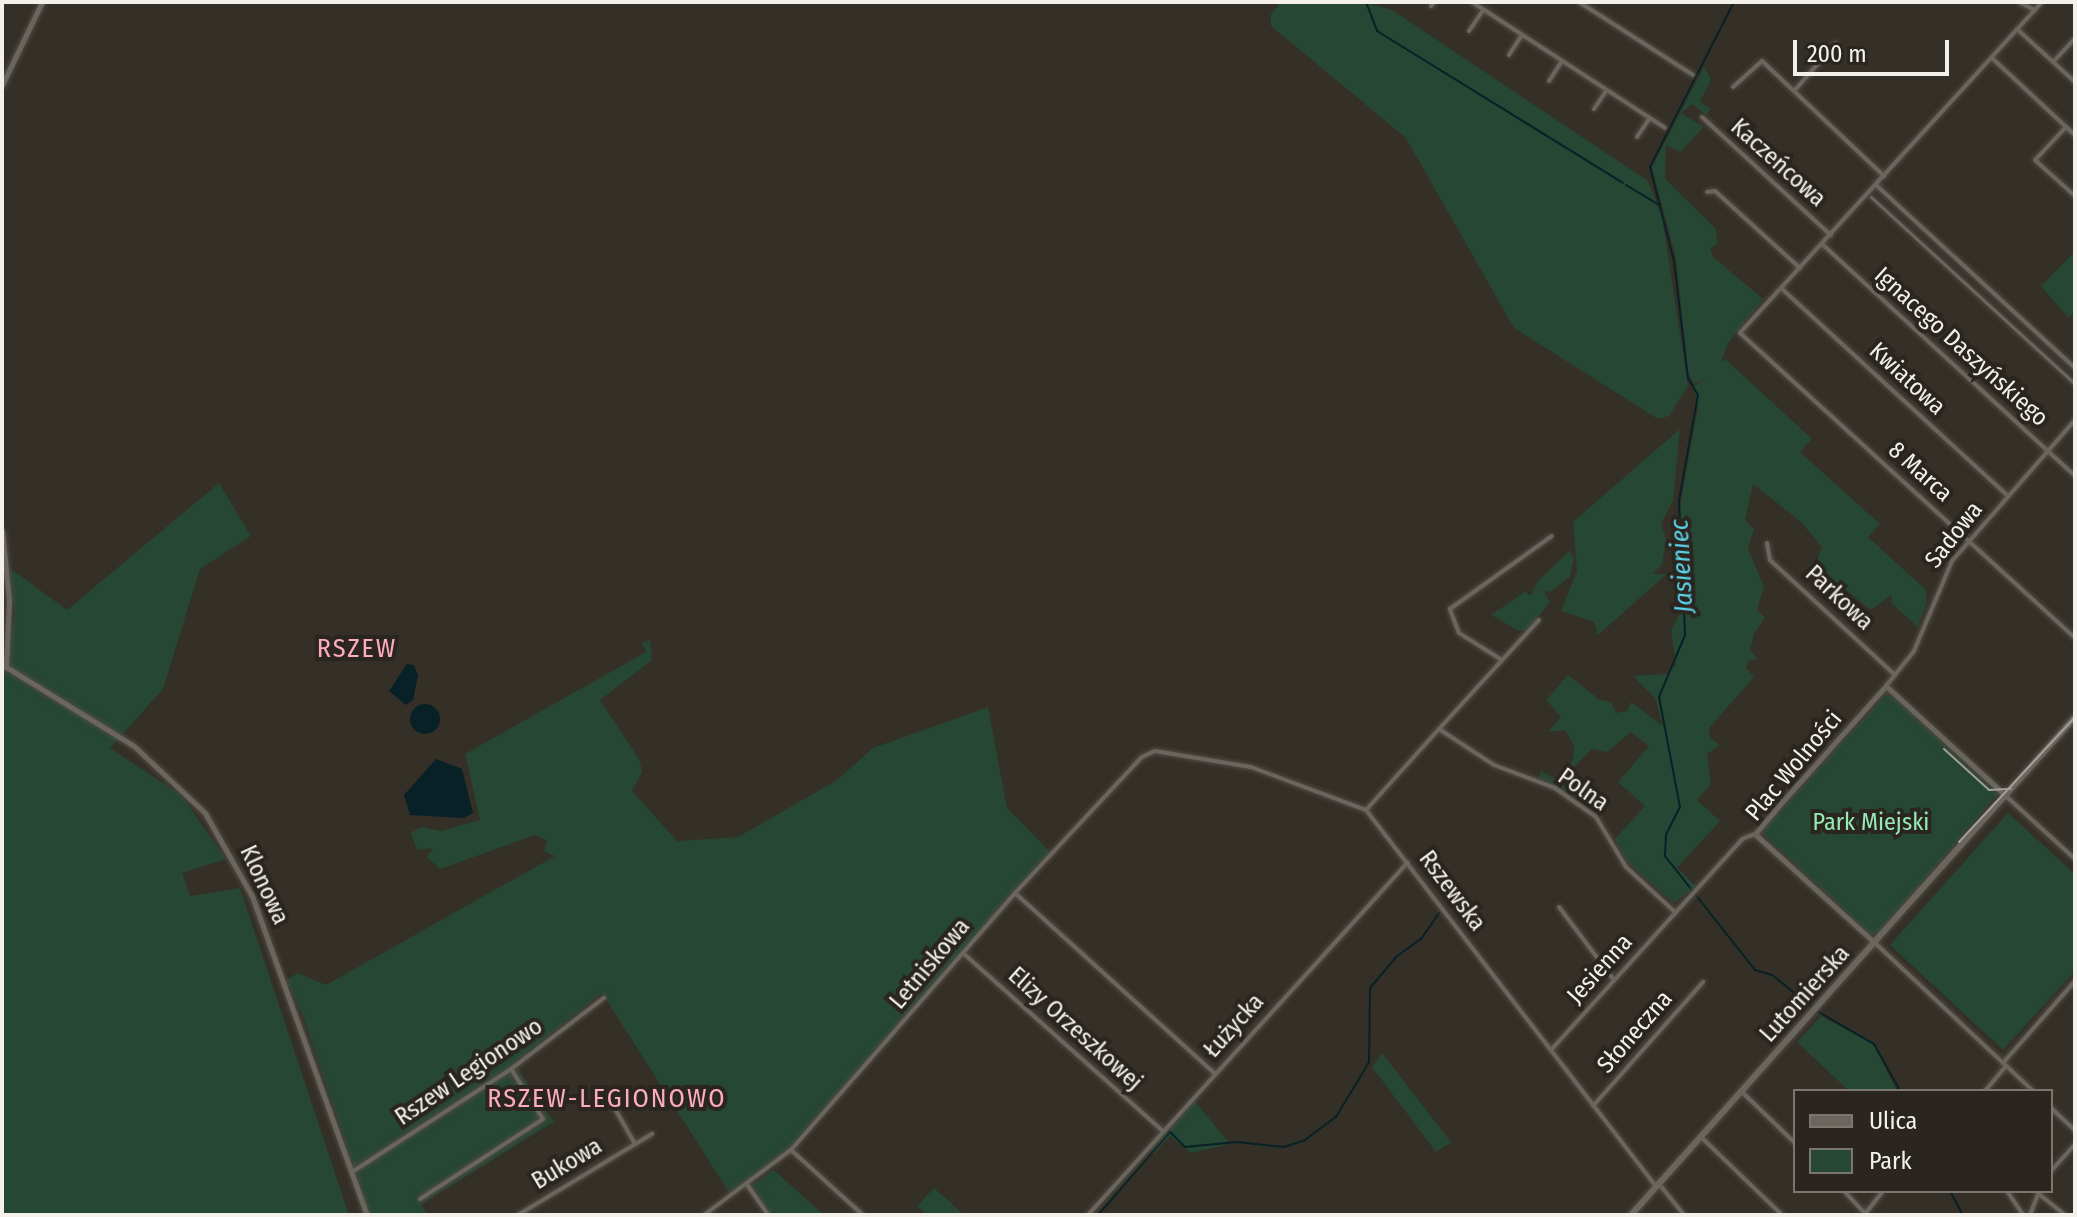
<!DOCTYPE html>
<html>
<head>
<meta charset="utf-8">
<style>
  body { margin:0 }
  #map { position:relative; width:2077px; height:1217px; overflow:hidden; background:#342f27; font-family:"Fira Sans Condensed",sans-serif }
  div>[style] { position:absolute }
  [style*='--x'] { left:calc(var(--x)*1px); top:calc(var(--y)*1px); width:calc(var(--w)*1px); rotate:calc(var(--a)*1deg) }
  .green>* { inset:0; background:#264733 }
  .water>* { inset:0; background:#072126 }
  .round { border-radius:50% }
  .stream>* { height:2px; margin:-1px; padding:0 1px; transform-origin:1px; border-radius:1px; background:#072126 }
  .roads { filter:drop-shadow(0 0 2px #504b45) drop-shadow(0 0 2px #504b45) }
  .pedestrian>* { height:3px; margin:-1.5px; padding:0 1.5px; transform-origin:1.5px; border-radius:1.5px; background:#6b665d }
  .minor>* { height:4px; margin:-2px; padding:0 2px; transform-origin:2px; border-radius:2px; background:#6b665d }
  .tertiary>* { height:5px; margin:-2.5px; padding:0 2.5px; transform-origin:2.5px; border-radius:2.5px; background:#6b665d }
  .secondary>* { height:6px; margin:-3px; padding:0 3px; transform-origin:3px; border-radius:3px; background:#6b665d }
  .tram>* { height:2px; margin:-1px; padding:0 1px; transform-origin:1px; border-radius:1px; background:#a39f98 }
  span { translate:-50% -50%; white-space:nowrap; text-align:center; line-height:1.15; -webkit-text-stroke:8px #2a251e; paint-order:stroke }
  .street-label { font-size:24px; color:#f4f1ec }
  .park-label { font-size:24px; color:#94e9b5 }
  .water-label { font-size:26px; color:#5bd3ea; font-style:italic }
  .neighbourhood-label { font-size:26px; color:#fdabc2; letter-spacing:2px }
  .frame { position:absolute; inset:0; border:4px solid #f4f1ec; pointer-events:none }
  .legend { position:absolute; left:1793px; top:1089px; width:260px; height:104px; box-sizing:border-box; background:#2a251e; border:2px solid #7b7770; margin:0; padding:10px 14px; list-style:none; font-size:24px; color:#f4f1ec }
  .legend li { display:flex; align-items:center; gap:16px; height:40px }
  .legend b { width:40px; border:2px solid #7b7770 }
  .scale { position:absolute; left:1793px; top:40px; width:156px; height:36px; box-sizing:border-box; border:4px solid #f4f1ec; border-top:0; padding-left:10px; font-size:24px; line-height:28px; white-space:nowrap; color:#f4f1ec; -webkit-text-stroke:6px #2a251e; paint-order:stroke }
</style>
</head>
<body>
<div id="map">
  <div class="green">
    <i style="clip-path:polygon(1281px 2px,1364px 2px,1392px 10px,1648px 181px,1662px 217px,1688px 386px,1669px 416px,1658px 419px,1514px 328px,1406px 138px,1271px 26px,1271px 14px)"></i>
    <i style="clip-path:polygon(1704px 67px,1711px 79px,1700px 102px,1711px 109px,1706px 115px,1692px 104px,1681px 113px,1704px 127px,1680px 152px,1666px 145px,1665px 179px,1716px 229px,1717px 245px,1710px 248px,1713px 257px,1763px 299px,1728px 343px,1721px 362px,1725px 359px,1812px 439px,1800px 452px,1880px 524px,1868px 537px,1926px 590px,1927px 602px,1918px 627px,1892px 604px,1891px 595px,1871px 610px,1815px 565px,1822px 547px,1800px 521px,1753px 484px,1745px 520px,1754px 529px,1748px 549px,1764px 587px,1757px 610px,1765px 618px,1754px 633px,1750px 651px,1758px 659px,1748px 661px,1746px 668px,1754px 677px,1709px 728px,1710px 738px,1720px 745px,1707px 754px,1711px 784px,1697px 800px,1720px 821px,1677px 868px,1696px 886px,1674px 903px,1626px 861px,1615px 839px,1645px 806px,1618px 782px,1649px 746px,1631px 732px,1607px 752px,1592px 749px,1560px 781px,1573px 797px,1538px 778px,1541px 771px,1557px 779px,1573px 760px,1574px 746px,1565px 730px,1548px 732px,1561px 717px,1546px 700px,1568px 675px,1600px 700px,1611px 702px,1616px 713px,1627px 711px,1631px 702px,1663px 726px,1655px 698px,1633px 676px,1666px 674px,1676px 665px,1671px 630px,1684px 606px,1680px 507px,1698px 407px,1694px 386px,1706px 379px,1694px 384px,1688px 372px,1676px 258px,1652px 167px)"></i>
    <i style="clip-path:polygon(2075px 251px,2075px 311px,2069px 318px,2041px 286px)"></i>
    <i style="clip-path:polygon(1680px 429px,1673px 501px,1661px 524px,1666px 540px,1662px 565px,1652px 574px,1667px 574px,1598px 635px,1594px 622px,1561px 611px,1577px 571px,1573px 522px)"></i>
    <i style="clip-path:polygon(219px 483px,251px 536px,200px 569px,163px 689px,110px 748px,181px 795px,226px 859px,182px 873px,190px 896px,240px 888px,349px 1215px,2px 1215px,2px 666px,15px 616px,10px 568px,67px 610px)"></i>
    <i style="clip-path:polygon(1569px 551px,1574px 558px,1570px 577px,1550px 592px,1543px 590px,1550px 602px,1528px 629px,1519px 631px,1491px 615px,1526px 591px,1530px 596px,1538px 581px)"></i>
    <i style="clip-path:polygon(650px 640px,652px 660px,600px 700px,640px 761px,642px 772px,632px 791px,677px 841px,738px 837px,837px 780px,873px 748px,988px 707px,1007px 808px,1050px 852px,784px 1155px,730px 1194px,602px 993px,514px 1063px,554px 1122px,421px 1204px,427px 1215px,370px 1215px,302px 1013px,286px 980px,298px 973px,326px 985px,555px 856px,544px 851px,547px 841px,535px 835px,440px 869px,427px 857px,433px 848px,417px 850px,411px 833px,421px 827px,441px 831px,480px 820px,465px 754px,646px 652px,642px 643px)"></i>
    <i style="clip-path:polygon(1885px 695px,1891px 695px,1998px 794px,1878px 934px,1870px 934px,1761px 832px)"></i>
    <i style="clip-path:polygon(2008px 813px,2075px 874px,2075px 971px,2003px 1050px,1890px 945px)"></i>
    <i style="clip-path:polygon(1821px 1016px,1873px 1044px,1897px 1091px,1849px 1091px,1797px 1042px)"></i>
    <i style="clip-path:polygon(1382px 1053px,1451px 1142px,1436px 1152px,1372px 1067px)"></i>
    <i style="clip-path:polygon(1194px 1100px,1230px 1144px,1191px 1153px,1170px 1136px,1154px 1154px,1151px 1149px)"></i>
    <i style="clip-path:polygon(774px 1170px,824px 1215px,770px 1215px,750px 1187px)"></i>
    <i style="clip-path:polygon(934px 1188px,950px 1202px,964px 1215px,927px 1215px,917px 1206px)"></i>
  </div>
  <div class="water">
    <i style="clip-path:polygon(407px 664px,414px 665px,418px 675px,413px 700px,406px 705px,389px 691px)"></i>
    <i class="round" style="left:410px;top:704px;width:30px;height:30px"></i>
    <i style="clip-path:polygon(436px 759px,462px 769px,473px 813px,464px 818px,410px 815px,404px 795px)"></i>
  </div>
  <div class="stream">
    <i style="--x:1366;--y:2;--w:31;--a:69"></i>
    <i style="--x:1377;--y:31;--w:289;--a:31.7"></i>
    <i style="--x:1734;--y:2;--w:185;--a:117"></i>
    <i style="--x:1650;--y:167;--w:97;--a:75.7"></i>
    <i style="--x:1674;--y:261;--w:118;--a:83.2"></i>
    <i style="--x:1688;--y:378;--w:20;--a:60"></i>
    <i style="--x:1698;--y:395;--w:108;--a:100.2"></i>
    <i style="--x:1679;--y:501;--w:134;--a:87.4"></i>
    <i style="--x:1685;--y:635;--w:67;--a:112.8"></i>
    <i style="--x:1659;--y:697;--w:112;--a:79.2"></i>
    <i style="--x:1680;--y:807;--w:31;--a:117"></i>
    <i style="--x:1666;--y:835;--w:21;--a:93"></i>
    <i style="--x:1665;--y:856;--w:145;--a:51.7"></i>
    <i style="--x:1755;--y:970;--w:18;--a:16"></i>
    <i style="--x:1772;--y:975;--w:51;--a:38.7"></i>
    <i style="--x:1626;--y:185;--w:39;--a:31"></i>
    <i style="--x:1817;--y:1011;--w:66;--a:30.1"></i>
    <i style="--x:1874;--y:1044;--w:54;--a:61"></i>
    <i style="--x:1950;--y:1191;--w:27;--a:62"></i>
    <i style="--x:1098;--y:1215;--w:110;--a:-49.1"></i>
    <i style="--x:1170;--y:1132;--w:21;--a:45"></i>
    <i style="--x:1185;--y:1147;--w:52;--a:-5.5"></i>
    <i style="--x:1237;--y:1142;--w:47;--a:6.1"></i>
    <i style="--x:1284;--y:1147;--w:22;--a:-18"></i>
    <i style="--x:1305;--y:1140;--w:39;--a:-37"></i>
    <i style="--x:1336;--y:1117;--w:64;--a:-59"></i>
    <i style="--x:1369;--y:1062;--w:74;--a:-89.2"></i>
    <i style="--x:1370;--y:988;--w:40;--a:-50"></i>
    <i style="--x:1396;--y:957;--w:31;--a:-36"></i>
    <i style="--x:1421;--y:939;--w:32;--a:-55"></i>
  </div>
  <div class="roads">
    <div class="pedestrian">
      <i style="--x:1871;--y:197;--w:277;--a:42.5"></i>
    </div>
    <div class="minor">
      <i style="--x:1472;--y:2;--w:230;--a:33.1"></i>
      <i style="--x:1579;--y:2;--w:135;--a:32.6"></i>
      <i style="--x:2019;--y:2;--w:18;--a:27"></i>
      <i style="--x:2042;--y:2;--w:448;--a:132.4"></i>
      <i style="--x:1740;--y:333;--w:453;--a:42.3"></i>
      <i style="--x:1431;--y:6;--w:5;--a:-53"></i>
      <i style="--x:2017;--y:29;--w:79;--a:42.4"></i>
      <i style="--x:1469;--y:31;--w:25;--a:-56"></i>
      <i style="--x:1509;--y:55;--w:24;--a:-57"></i>
      <i style="--x:1992;--y:58;--w:113;--a:42.9"></i>
      <i style="--x:2053;--y:62;--w:33;--a:-47"></i>
      <i style="--x:1549;--y:81;--w:24;--a:-57"></i>
      <i style="--x:1733;--y:87;--w:39;--a:-42"></i>
      <i style="--x:1762;--y:61;--w:168;--a:43.3"></i>
      <i style="--x:1795;--y:90;--w:62;--a:-48.9"></i>
      <i style="--x:1594;--y:109;--w:23;--a:-56"></i>
      <i style="--x:1702;--y:117;--w:175;--a:42.5"></i>
      <i style="--x:2066;--y:127;--w:45;--a:133.2"></i>
      <i style="--x:2035;--y:160;--w:54;--a:42"></i>
      <i style="--x:1637;--y:137;--w:23;--a:-56"></i>
      <i style="--x:1876;--y:185;--w:270;--a:42.6"></i>
      <i style="--x:1707;--y:192;--w:8;--a:-7"></i>
      <i style="--x:1715;--y:191;--w:115;--a:42.2"></i>
      <i style="--x:1822;--y:244;--w:343;--a:42.5"></i>
      <i style="--x:1781;--y:288;--w:308;--a:42.5"></i>
      <i style="--x:1767;--y:543;--w:17;--a:80"></i>
      <i style="--x:1770;--y:560;--w:170;--a:42.6"></i>
      <i style="--x:1502;--y:660;--w:51;--a:-147.9"></i>
      <i style="--x:1459;--y:633;--w:26;--a:-111"></i>
      <i style="--x:1450;--y:609;--w:125;--a:-35.6"></i>
      <i style="--x:2;--y:668;--w:1;--a:45"></i>
      <i style="--x:1886;--y:686;--w:45;--a:-51.3"></i>
      <i style="--x:1914;--y:651;--w:98;--a:-67.1"></i>
      <i style="--x:1952;--y:561;--w:187;--a:-48.9"></i>
      <i style="--x:1439;--y:729;--w:148;--a:-47.5"></i>
      <i style="--x:2006;--y:796;--w:93;--a:42.4"></i>
      <i style="--x:1366;--y:810;--w:109;--a:-48"></i>
      <i style="--x:1439;--y:729;--w:66;--a:33.2"></i>
      <i style="--x:1494;--y:765;--w:65;--a:20.7"></i>
      <i style="--x:1555;--y:788;--w:50;--a:35.3"></i>
      <i style="--x:1596;--y:817;--w:58;--a:59"></i>
      <i style="--x:1626;--y:867;--w:67;--a:42.6"></i>
      <i style="--x:1015;--y:893;--w:270;--a:42.1"></i>
      <i style="--x:1559;--y:907;--w:91;--a:53"></i>
      <i style="--x:1875;--y:943;--w:216;--a:43.1"></i>
      <i style="--x:963;--y:953;--w:268;--a:41.7"></i>
      <i style="--x:1551;--y:1050;--w:285;--a:-47.8"></i>
      <i style="--x:1742;--y:839;--w:14;--a:-21"></i>
      <i style="--x:2003;--y:1063;--w:109;--a:-48.7"></i>
      <i style="--x:1985;--y:1091;--w:33;--a:-50"></i>
      <i style="--x:1742;--y:1092;--w:74;--a:43.9"></i>
      <i style="--x:1593;--y:1106;--w:166;--a:-48.4"></i>
      <i style="--x:614;--y:1107;--w:43;--a:60.4"></i>
      <i style="--x:2051;--y:1108;--w:33;--a:43"></i>
      <i style="--x:1701;--y:1137;--w:112;--a:43.9"></i>
      <i style="--x:791;--y:1150;--w:97;--a:42.1"></i>
      <i style="--x:2051;--y:1171;--w:36;--a:-48"></i>
      <i style="--x:352;--y:1172;--w:189;--a:-32.9"></i>
      <i style="--x:511;--y:1069;--w:117;--a:-37.4"></i>
      <i style="--x:1659;--y:1184;--w:40;--a:51"></i>
      <i style="--x:748;--y:1186;--w:35;--a:55"></i>
      <i style="--x:1844;--y:1191;--w:33;--a:47"></i>
      <i style="--x:2007;--y:1191;--w:29;--a:56"></i>
      <i style="--x:2039;--y:1194;--w:33;--a:39"></i>
      <i style="--x:420;--y:1199;--w:147;--a:-33"></i>
      <i style="--x:543;--y:1119;--w:59;--a:-122.6"></i>
      <i style="--x:1865;--y:1214;--w:29;--a:-52"></i>
      <i style="--x:518;--y:1215;--w:157;--a:-31.2"></i>
      <i style="--x:704;--y:1215;--w:109;--a:-36.8"></i>
      <i style="--x:791;--y:1150;--w:341;--a:-48.9"></i>
      <i style="--x:1015;--y:893;--w:186;--a:-47"></i>
      <i style="--x:1142;--y:757;--w:14;--a:-25"></i>
      <i style="--x:1155;--y:751;--w:97;--a:9.5"></i>
      <i style="--x:1251;--y:767;--w:123;--a:20.5"></i>
      <i style="--x:1366;--y:810;--w:475;--a:52.4"></i>
      <i style="--x:1088;--y:1215;--w:476;--a:-47.8"></i>
      <i style="--x:2030;--y:1215;--w:26;--a:-69"></i>
    </div>
    <div class="tertiary">
      <i style="--x:2;--y:85;--w:92;--a:-64.3"></i>
      <i style="--x:2;--y:531;--w:69;--a:84.2"></i>
      <i style="--x:9;--y:600;--w:67;--a:92.6"></i>
      <i style="--x:6;--y:667;--w:150;--a:31.7"></i>
      <i style="--x:134;--y:746;--w:98;--a:43.3"></i>
      <i style="--x:205;--y:813;--w:95;--a:60.5"></i>
      <i style="--x:252;--y:896;--w:339;--a:70.2"></i>
      <i style="--x:1875;--y:943;--w:162;--a:-137.8"></i>
      <i style="--x:1755;--y:834;--w:43;--a:-49.7"></i>
      <i style="--x:1783;--y:801;--w:154;--a:-48.2"></i>
      <i style="--x:1886;--y:686;--w:163;--a:42.5"></i>
    </div>
    <div class="secondary">
      <i style="--x:1631;--y:1215;--w:667;--a:-48.28"></i>
    </div>
  </div>
  <div class="tram">
    <i style="--x:1944;--y:749;--w:61;--a:42.3"></i>
    <i style="--x:1989;--y:790;--w:22;--a:-3"></i>
    <i style="--x:1959;--y:842;--w:171;--a:-47.1"></i>
  </div>
  <div class="street-label">
    <span style="left:1778px;top:163px;rotate:42deg">Kaczeńcowa</span>
    <span style="left:1961px;top:347px;rotate:42deg">Ignacego Daszyńskiego</span>
    <span style="left:1907px;top:379px;rotate:43deg">Kwiatowa</span>
    <span style="left:1920px;top:472px;rotate:42deg">8 Marca</span>
    <span style="left:1954px;top:535px;rotate:-52deg">Sadowa</span>
    <span style="left:1839px;top:598px;rotate:43deg">Parkowa</span>
    <span style="left:1794px;top:766px;rotate:-50deg">Plac Wolności</span>
    <span style="left:1583px;top:790px;rotate:35deg">Polna</span>
    <span style="left:264px;top:885px;rotate:65deg">Klonowa</span>
    <span style="left:1452px;top:891px;rotate:53deg">Rszewska</span>
    <span style="left:930px;top:964px;rotate:-50deg">Letniskowa</span>
    <span style="left:1600px;top:969px;rotate:-48deg">Jesienna</span>
    <span style="left:1805px;top:994px;rotate:-48deg">Lutomierska</span>
    <span style="left:1234px;top:1026px;rotate:-48deg">Łużycka</span>
    <span style="left:1075px;top:1029px;rotate:42deg">Elizy Orzeszkowej</span>
    <span style="left:1635px;top:1032px;rotate:-49deg">Słoneczna</span>
    <span style="left:469px;top:1072px;rotate:-34deg">Rszew Legionowo</span>
    <span style="left:567px;top:1164px;rotate:-31deg">Bukowa</span>
  </div>
  <div class="park-label">
    <span style="left:1871px;top:823px">Park Miejski</span>
  </div>
  <div class="water-label">
    <span style="left:1682px;top:566px;rotate:-93deg">Jasieniec</span>
  </div>
  <div class="neighbourhood-label">
    <span style="left:357px;top:649px">RSZEW</span>
    <span style="left:607px;top:1099px">RSZEW-LEGIONOWO</span>
  </div>
  <div class="frame"></div>
  <ul class="legend">
  <li><b style="height:10px;background:#6b665d"></b>Ulica</li>
  <li><b style="height:22px;background:#264733"></b>Park</li>
  </ul>
  <div class="scale">200 m</div>
</div>
</body>
</html>
